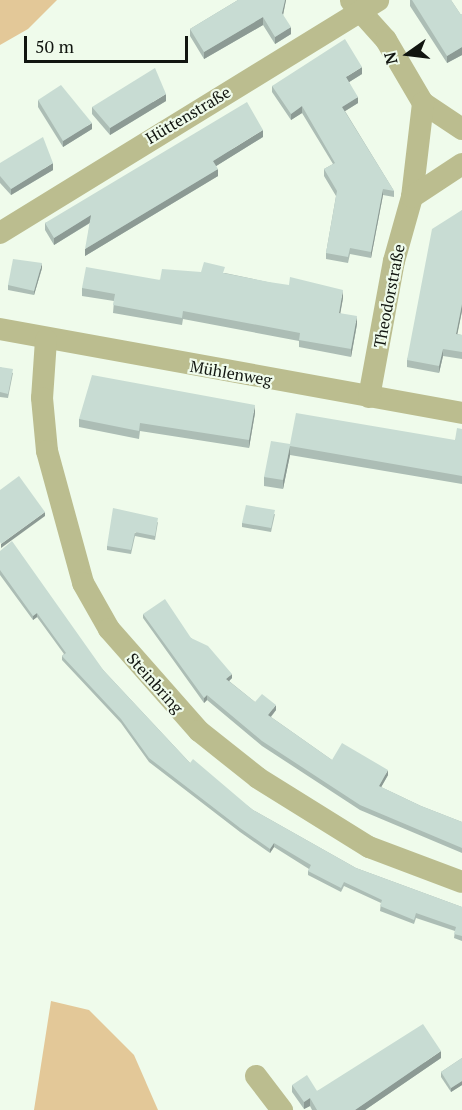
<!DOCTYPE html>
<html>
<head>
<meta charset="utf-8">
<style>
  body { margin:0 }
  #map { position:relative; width:462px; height:1110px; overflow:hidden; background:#effbeb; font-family:"PT Serif",serif }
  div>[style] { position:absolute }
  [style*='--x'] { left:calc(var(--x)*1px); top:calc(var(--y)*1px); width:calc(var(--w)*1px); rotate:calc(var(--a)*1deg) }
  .green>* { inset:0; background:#e3c898 }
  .street>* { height:22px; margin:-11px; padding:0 11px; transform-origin:11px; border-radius:11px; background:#bbbd8f }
  .wall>* { inset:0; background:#acbdb5 }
  .shaded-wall>* { inset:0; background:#8c9a94 }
  .building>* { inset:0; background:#c8dcd3 }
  span { translate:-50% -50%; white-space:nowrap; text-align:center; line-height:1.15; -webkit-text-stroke:4.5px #effbeb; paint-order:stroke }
  .street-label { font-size:16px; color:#111510 }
  .north { position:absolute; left:378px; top:24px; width:60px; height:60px; -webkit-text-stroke:4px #effbeb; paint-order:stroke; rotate:256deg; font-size:16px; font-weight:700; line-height:24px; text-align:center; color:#111510 }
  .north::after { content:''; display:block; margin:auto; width:21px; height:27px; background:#111510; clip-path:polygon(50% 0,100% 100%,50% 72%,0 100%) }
  .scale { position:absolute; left:24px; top:36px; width:164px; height:27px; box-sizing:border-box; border:3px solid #111510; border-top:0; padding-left:8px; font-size:18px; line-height:21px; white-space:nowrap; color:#111510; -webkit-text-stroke:4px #effbeb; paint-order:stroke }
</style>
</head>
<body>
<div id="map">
  <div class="green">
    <i style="clip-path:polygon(0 0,57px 0,28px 29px,0 45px)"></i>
    <i style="clip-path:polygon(51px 1001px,89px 1010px,134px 1055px,158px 1110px,34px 1110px)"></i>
  </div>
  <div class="street">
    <i style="--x:351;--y:1;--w:52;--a:48.1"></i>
    <i style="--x:386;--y:40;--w:73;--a:59.6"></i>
    <i style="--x:423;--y:103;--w:47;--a:33.7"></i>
    <i style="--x:412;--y:197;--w:95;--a:-83.3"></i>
    <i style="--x:0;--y:233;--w:444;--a:-31.6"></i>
    <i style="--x:0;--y:329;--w:470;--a:10.3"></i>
    <i style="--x:46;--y:340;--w:58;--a:93.9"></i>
    <i style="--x:42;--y:398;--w:53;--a:84.6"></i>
    <i style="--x:47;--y:451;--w:137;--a:74.7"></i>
    <i style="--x:83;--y:583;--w:53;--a:60.5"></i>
    <i style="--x:109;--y:629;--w:136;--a:48.6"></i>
    <i style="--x:199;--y:731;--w:75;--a:38.5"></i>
    <i style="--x:258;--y:778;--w:131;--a:31.9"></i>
    <i style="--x:369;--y:847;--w:99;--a:20.6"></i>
    <i style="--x:369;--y:397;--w:138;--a:-79.6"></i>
    <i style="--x:394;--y:261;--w:66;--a:-74.3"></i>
    <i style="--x:412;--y:197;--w:60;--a:-33.4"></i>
    <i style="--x:256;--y:1076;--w:43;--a:52.6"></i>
  </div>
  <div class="wall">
    <i style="clip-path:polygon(238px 0,286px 0,283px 15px,291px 34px,275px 44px,263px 25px,204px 59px,190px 36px,190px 29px)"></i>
    <i style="clip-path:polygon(410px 0,451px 0,461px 15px,462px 14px,462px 55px,447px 63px,410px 6px)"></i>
    <i style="clip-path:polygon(362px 74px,349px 82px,358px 103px,345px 111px,394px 191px,394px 197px,383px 195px,371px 258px,350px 254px,348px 263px,326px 259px,326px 253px,336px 196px,324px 176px,324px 169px,333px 164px,302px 113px,291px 120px,272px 92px,272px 86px)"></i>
    <i style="clip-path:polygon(38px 100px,92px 129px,63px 147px,38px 107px)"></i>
    <i style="clip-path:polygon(166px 101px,110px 135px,92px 114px,92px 107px)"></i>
    <i style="clip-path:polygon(263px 137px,216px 166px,218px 176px,85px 256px,90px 223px,54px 245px,45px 230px,45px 223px)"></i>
    <i style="clip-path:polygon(0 163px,53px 170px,11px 195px,0 183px)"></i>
    <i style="clip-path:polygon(462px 210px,462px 311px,457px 334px,462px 335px,462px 359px,443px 356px,439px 373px,407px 367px,407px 360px)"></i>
    <i style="clip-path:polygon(42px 268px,34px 295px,8px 290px,8px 285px)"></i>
    <i style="clip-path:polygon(225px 273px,343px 298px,340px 313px,357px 324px,351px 357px,299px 347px,299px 341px,183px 319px,182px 325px,113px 313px,114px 301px,82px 296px,82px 288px)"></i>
    <i style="clip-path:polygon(0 367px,13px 373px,8px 398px,0 397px)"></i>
    <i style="clip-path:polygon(255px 413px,249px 448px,140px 431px,139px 439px,79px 427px,79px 419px)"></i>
    <i style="clip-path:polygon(462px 429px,462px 484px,290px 455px,283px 489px,264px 486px,264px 477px,290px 444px,455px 440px)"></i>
    <i style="clip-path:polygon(275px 514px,271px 532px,242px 527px,242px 523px)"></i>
    <i style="clip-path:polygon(158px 522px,155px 540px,135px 536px,131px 554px,107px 550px,107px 546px)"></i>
    <i style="clip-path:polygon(0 551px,104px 671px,190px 763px,253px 810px,356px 868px,462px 907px,462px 941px,454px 938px,455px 931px,416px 918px,414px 924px,380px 911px,381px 903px,344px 886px,341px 892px,308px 875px,308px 871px,309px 869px,274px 847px,270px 853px,240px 832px,149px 762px,121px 723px,62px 660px,62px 656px,64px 654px,37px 617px,33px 620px,0 575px)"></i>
    <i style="clip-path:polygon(143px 614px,191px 638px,232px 678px,229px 681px,255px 702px,276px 710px,271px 717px,332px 760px,388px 775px,381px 787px,421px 806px,462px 822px,462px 853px,360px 810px,262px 746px,207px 700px,204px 703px,143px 618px)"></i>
    <i style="clip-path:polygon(441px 1058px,365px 1110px,312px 1110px,310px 1106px,304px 1109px,292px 1092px,292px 1085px,317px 1091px)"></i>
    <i style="clip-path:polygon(462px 1058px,462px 1085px,451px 1092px,441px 1077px,441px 1072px)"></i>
  </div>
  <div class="shaded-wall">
    <i style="clip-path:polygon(285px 0,286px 0,282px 20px,282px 13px)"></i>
    <i style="clip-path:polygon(263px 17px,263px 25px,204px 59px,204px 52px)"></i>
    <i style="clip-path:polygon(291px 27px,291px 34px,275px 44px,275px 37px)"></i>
    <i style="clip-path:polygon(462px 47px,462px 55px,447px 63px,447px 56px)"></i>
    <i style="clip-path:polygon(362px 67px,362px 74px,346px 84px,346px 77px)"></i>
    <i style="clip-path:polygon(166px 94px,166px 101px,110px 135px,110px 128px)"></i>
    <i style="clip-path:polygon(358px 97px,358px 103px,342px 113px,342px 107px)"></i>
    <i style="clip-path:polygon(302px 106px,302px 113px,291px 120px,291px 114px)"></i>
    <i style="clip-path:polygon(92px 123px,92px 129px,63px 147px,63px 141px)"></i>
    <i style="clip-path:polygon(263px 130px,263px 137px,213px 168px,213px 161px)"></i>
    <i style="clip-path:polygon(53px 163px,53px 170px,11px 195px,11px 189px)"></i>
    <i style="clip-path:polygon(218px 169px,218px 176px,85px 256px,85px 249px)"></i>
    <i style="clip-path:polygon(383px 189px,383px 195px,371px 258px,371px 252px)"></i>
    <i style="clip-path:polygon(91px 215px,91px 222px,54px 245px,54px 238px)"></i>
    <i style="clip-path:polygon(42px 263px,42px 268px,34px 295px,34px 291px)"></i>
    <i style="clip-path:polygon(343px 290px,343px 298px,339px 321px,339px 313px)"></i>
    <i style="clip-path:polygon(462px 304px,462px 311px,456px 341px,456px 334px)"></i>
    <i style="clip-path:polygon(357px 316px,357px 324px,351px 357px,351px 349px)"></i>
    <i style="clip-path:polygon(443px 349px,443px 356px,439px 373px,439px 366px)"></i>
    <i style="clip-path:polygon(255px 405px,255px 413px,249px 448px,249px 440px)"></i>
    <i style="clip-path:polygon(290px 446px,290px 455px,283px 489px,283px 480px)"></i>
    <i style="clip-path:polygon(45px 512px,45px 516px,1px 548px,1px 544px)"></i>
    <i style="clip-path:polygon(37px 613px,37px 617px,33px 620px,33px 616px)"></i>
    <i style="clip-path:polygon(232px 674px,232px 678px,226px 684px,226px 679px)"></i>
    <i style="clip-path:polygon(207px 695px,207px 700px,204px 703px,204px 698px)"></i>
    <i style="clip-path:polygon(276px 705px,276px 710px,268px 720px,268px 715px)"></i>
    <i style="clip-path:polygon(388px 770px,388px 775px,379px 791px,379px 786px)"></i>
    <i style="clip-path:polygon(274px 843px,274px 847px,270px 853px,270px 849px)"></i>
    <i style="clip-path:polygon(441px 1051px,441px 1058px,365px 1110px,355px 1110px)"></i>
    <i style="clip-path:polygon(462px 1081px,462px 1085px,451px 1092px,451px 1088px)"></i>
    <i style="clip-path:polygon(310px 1098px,310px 1106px,304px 1109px,304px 1102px)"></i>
  </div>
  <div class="building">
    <i style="clip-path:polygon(238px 0,285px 0,282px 13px,291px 27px,275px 37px,263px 17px,204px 52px,190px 29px)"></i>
    <i style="clip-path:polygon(412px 0,451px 0,461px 15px,462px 14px,462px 47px,447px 56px)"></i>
    <i style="clip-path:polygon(345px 39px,362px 67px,346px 77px,358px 97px,342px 107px,394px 191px,383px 189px,371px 252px,350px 248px,348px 257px,326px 253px,337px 191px,324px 169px,335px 163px,302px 106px,291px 114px,272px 86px)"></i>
    <i style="clip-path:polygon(155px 68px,166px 94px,110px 128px,92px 107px)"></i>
    <i style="clip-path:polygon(61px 85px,92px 123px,63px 141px,38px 100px)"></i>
    <i style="clip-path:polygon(247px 102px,263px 130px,213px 161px,218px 169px,85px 249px,91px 215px,54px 238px,45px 223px)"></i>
    <i style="clip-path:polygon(43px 137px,53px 163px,11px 189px,0 176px,0 163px)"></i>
    <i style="clip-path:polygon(462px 210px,462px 304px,456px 334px,462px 335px,462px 352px,443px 349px,439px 366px,407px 360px,432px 229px)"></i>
    <i style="clip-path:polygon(13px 259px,42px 263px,34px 291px,8px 285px)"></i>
    <i style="clip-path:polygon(204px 262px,225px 267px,223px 273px,269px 282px,289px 285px,290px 277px,343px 290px,339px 313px,357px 316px,351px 349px,299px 340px,300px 333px,183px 311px,182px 318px,113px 305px,115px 294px,82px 288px,86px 267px,160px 280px,162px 269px,201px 272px)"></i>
    <i style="clip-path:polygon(0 367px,13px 369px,8px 394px,0 392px)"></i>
    <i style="clip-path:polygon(92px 375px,255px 405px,249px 440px,140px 423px,139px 431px,79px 419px)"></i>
    <i style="clip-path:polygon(296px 413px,455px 440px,457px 428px,462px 429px,462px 476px,290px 446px,283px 480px,264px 477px,271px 441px,290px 444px)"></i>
    <i style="clip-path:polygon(19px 476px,45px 512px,1px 544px,0 542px,0 490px)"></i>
    <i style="clip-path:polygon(246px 505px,275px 510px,271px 528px,242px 523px)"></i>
    <i style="clip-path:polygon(113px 508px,158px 518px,155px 536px,135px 532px,131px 550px,107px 546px)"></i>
    <i style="clip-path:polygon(12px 541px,104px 671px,190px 763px,193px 759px,253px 810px,356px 868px,462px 907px,462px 936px,454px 934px,456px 927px,416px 913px,414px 920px,380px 906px,382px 900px,344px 882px,341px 888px,308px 871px,311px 865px,274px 843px,270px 849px,240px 828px,149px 758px,121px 719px,62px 656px,66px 653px,37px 613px,33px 616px,0 570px,0 551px)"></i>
    <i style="clip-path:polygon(165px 599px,191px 638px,208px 646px,232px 674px,226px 679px,255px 702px,262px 694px,276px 705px,268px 715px,332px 760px,342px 743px,388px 770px,379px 786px,421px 806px,462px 822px,462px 848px,360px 805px,262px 741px,207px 695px,204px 698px,143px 614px)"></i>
    <i style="clip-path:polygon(423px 1024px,441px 1051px,355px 1110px,317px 1110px,310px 1098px,304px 1102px,292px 1085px,307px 1075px,317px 1091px)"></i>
    <i style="clip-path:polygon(462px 1058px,462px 1081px,451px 1088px,441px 1072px)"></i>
  </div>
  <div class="street-label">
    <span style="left:188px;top:115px;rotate:-31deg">Hüttenstraße</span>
    <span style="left:389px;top:296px;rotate:-79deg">Theodorstraße</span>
    <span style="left:231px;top:373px;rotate:10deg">Mühlenweg</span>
    <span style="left:155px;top:683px;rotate:48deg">Steinbring</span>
  </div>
  <div class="north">N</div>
  <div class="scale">50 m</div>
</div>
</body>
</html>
